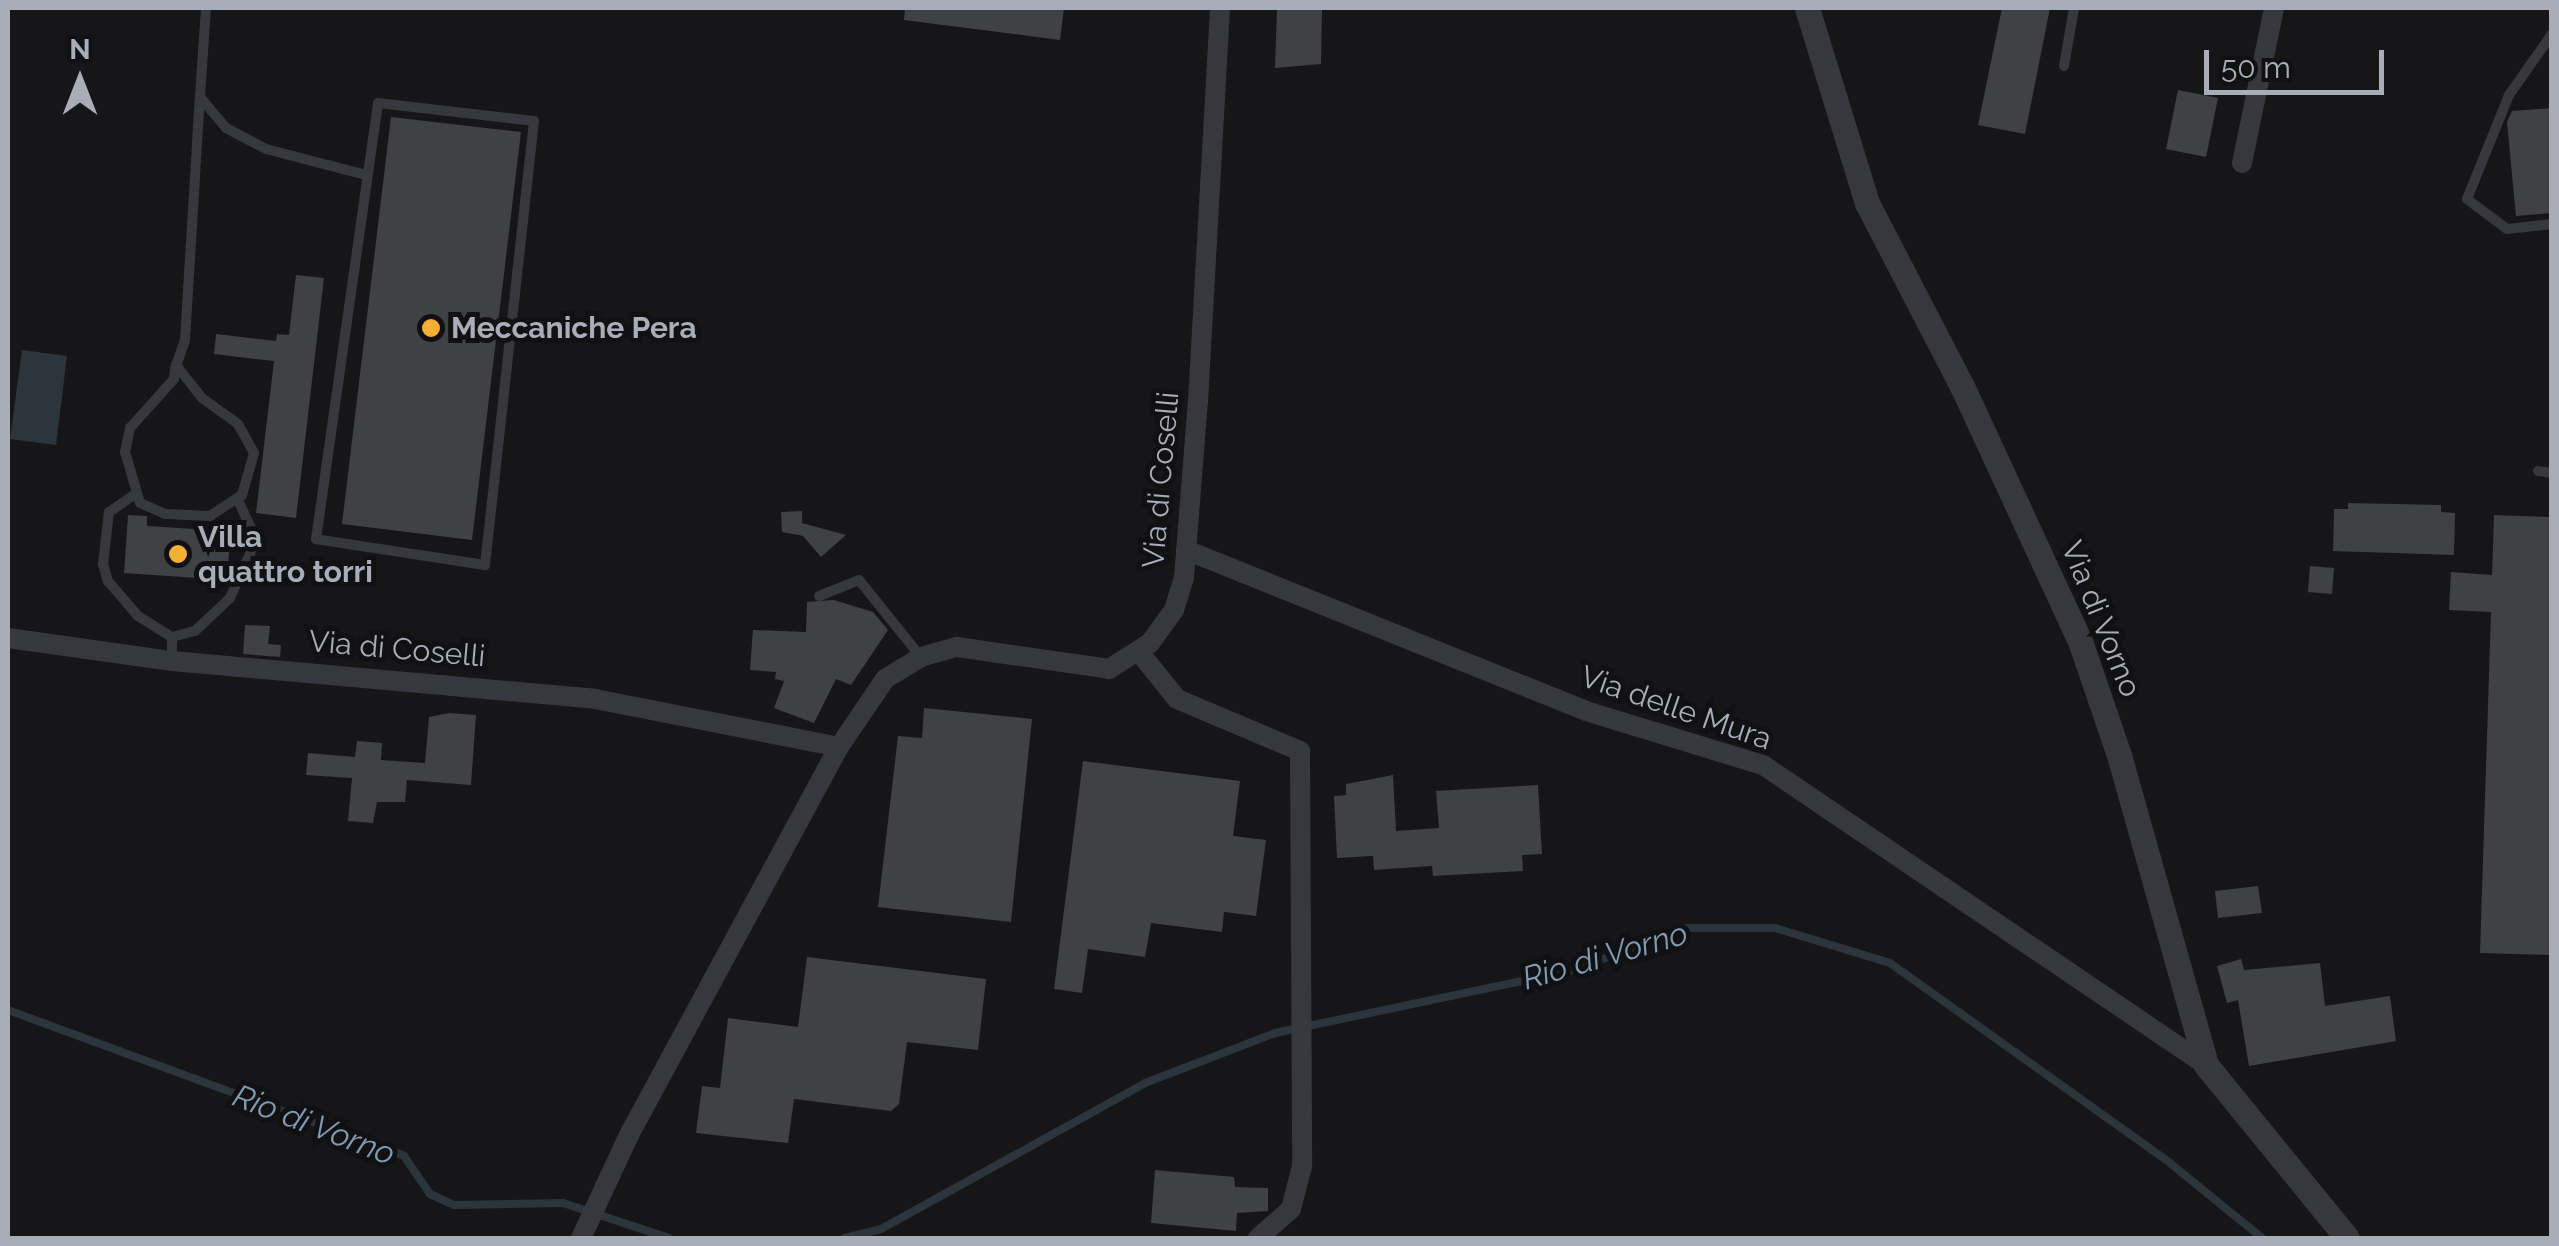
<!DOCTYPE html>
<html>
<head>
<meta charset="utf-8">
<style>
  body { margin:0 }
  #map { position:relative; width:2559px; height:1246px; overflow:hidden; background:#161618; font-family:Raleway,sans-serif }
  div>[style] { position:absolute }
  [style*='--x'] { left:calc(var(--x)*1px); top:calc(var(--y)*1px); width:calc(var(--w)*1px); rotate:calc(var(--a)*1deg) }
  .water>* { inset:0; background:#2c353c }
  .stream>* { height:8px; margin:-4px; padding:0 4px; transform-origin:4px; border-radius:4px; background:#2c353c }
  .building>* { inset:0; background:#404145 }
  .service>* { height:10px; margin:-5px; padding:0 5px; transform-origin:5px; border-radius:5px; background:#37383d }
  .minor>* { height:20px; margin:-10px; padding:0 10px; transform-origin:10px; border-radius:10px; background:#37383d }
  .tertiary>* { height:25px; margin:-12.5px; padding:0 12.5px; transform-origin:12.5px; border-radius:12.5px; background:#37383d }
  .dots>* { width:28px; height:28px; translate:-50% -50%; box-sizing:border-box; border:5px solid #111113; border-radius:50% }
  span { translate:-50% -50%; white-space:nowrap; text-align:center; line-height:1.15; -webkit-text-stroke:10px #111113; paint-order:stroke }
  .poi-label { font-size:30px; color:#a8adb8; font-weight:700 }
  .left { translate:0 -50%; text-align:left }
  .street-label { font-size:30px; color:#a8adb8 }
  .water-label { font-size:32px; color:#7f9bb3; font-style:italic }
  .frame { position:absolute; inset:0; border:10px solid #a8adb8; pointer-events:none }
  .north { position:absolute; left:30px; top:30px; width:100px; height:100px; -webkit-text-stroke:8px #111113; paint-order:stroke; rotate:0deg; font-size:28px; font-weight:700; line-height:40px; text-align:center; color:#a8adb8 }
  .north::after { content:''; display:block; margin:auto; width:35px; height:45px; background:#a8adb8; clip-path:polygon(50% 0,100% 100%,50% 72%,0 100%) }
  .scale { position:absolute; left:2204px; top:50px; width:180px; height:45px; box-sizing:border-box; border:5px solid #a8adb8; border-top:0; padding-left:12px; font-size:30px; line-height:35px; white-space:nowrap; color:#a8adb8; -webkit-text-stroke:8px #111113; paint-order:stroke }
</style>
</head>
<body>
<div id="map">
  <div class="water">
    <i style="clip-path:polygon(22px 350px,67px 356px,56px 445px,10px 439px)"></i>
  </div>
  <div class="stream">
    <i style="--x:8;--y:1010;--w:422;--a:20.2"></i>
    <i style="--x:404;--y:1156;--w:46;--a:55.6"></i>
    <i style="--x:430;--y:1194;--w:26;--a:25"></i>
    <i style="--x:454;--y:1205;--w:109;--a:-1.1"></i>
    <i style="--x:563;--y:1203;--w:112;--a:18.3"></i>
    <i style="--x:845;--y:1238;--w:37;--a:-14"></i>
    <i style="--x:881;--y:1229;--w:302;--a:-28.9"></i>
    <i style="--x:1145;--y:1083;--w:139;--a:-21"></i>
    <i style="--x:1275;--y:1033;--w:306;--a:-11.9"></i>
    <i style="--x:1574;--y:970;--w:118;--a:-20.9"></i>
    <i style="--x:1684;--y:928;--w:91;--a:0"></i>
    <i style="--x:1775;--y:928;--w:120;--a:16.9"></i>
    <i style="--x:1890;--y:963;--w:344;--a:35.5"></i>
    <i style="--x:2170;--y:1163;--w:119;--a:39.2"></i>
  </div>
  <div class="building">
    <i style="clip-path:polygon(905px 8px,1064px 8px,1060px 40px,904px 20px)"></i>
    <i style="clip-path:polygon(1322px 8px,1321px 64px,1275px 68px,1277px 9px)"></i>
    <i style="clip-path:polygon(2002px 8px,2050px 8px,2025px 134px,1978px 125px)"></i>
    <i style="clip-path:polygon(2178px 90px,2218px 98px,2206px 157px,2166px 149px)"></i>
    <i style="clip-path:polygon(2552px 108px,2552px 213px,2516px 216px,2507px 122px,2512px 111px)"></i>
    <i style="clip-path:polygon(391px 117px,521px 132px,472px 540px,342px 524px)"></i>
    <i style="clip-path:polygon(296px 275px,324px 278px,296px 518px,256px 513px,274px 361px,214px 354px,216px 334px,276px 341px,277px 334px,289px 335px)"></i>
    <i style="clip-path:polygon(2348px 503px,2441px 505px,2441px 512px,2455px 513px,2454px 555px,2333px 551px,2334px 509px,2348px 509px)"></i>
    <i style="clip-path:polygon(802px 511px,802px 523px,846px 535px,821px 557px,803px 536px,782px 532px,781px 512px)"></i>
    <i style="clip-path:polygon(128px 515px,147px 516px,147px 526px,211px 530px,216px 523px,231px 524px,227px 580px,124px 573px)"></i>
    <i style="clip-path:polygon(2494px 515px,2552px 517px,2552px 955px,2480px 953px,2491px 612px,2449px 610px,2451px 572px,2492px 575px)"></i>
    <i style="clip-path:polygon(2310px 566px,2334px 568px,2332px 594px,2308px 592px)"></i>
    <i style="clip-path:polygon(834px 600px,873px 612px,888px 630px,851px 685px,836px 679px,814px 723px,774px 708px,784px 681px,775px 679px,776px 672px,750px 670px,753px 630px,806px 632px,807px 602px)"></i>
    <i style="clip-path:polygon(245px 625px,270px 626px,268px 644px,281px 645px,280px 657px,243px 654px)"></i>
    <i style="clip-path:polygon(924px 708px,1032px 719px,1011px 922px,878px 907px,898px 736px,922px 738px)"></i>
    <i style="clip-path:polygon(449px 713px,476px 715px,471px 785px,407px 780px,405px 802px,377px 802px,373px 823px,348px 821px,352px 778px,306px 775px,308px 753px,355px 757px,357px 741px,382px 743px,381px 760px,425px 763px,429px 717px)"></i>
    <i style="clip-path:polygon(1083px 761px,1240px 781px,1233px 836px,1266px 840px,1256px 916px,1224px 912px,1222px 932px,1151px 923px,1145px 957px,1088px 949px,1082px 993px,1054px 989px)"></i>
    <i style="clip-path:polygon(1393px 775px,1396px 831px,1439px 828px,1436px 791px,1538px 785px,1542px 854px,1522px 855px,1523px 871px,1433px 876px,1432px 866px,1374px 870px,1373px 856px,1337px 858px,1334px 796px,1346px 795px,1346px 784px)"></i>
    <i style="clip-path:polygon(2258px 886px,2262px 913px,2218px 918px,2215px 891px)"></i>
    <i style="clip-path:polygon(807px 957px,986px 979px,978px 1050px,907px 1042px,899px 1104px,891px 1111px,794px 1099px,788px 1143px,696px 1133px,702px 1086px,720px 1088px,728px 1018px,798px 1027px)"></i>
    <i style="clip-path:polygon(2241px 959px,2244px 970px,2320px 963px,2325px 1006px,2390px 996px,2396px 1041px,2249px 1066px,2238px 1000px,2227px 1003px,2217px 966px)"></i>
    <i style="clip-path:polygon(1155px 1170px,1234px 1177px,1235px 1187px,1268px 1188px,1268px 1211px,1237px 1213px,1236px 1231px,1151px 1223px)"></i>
  </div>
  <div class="service">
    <i style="--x:206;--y:8;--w:89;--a:93.9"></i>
    <i style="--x:200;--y:97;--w:40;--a:50"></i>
    <i style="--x:226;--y:128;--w:45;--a:27.7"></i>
    <i style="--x:266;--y:149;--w:103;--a:14.6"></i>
    <i style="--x:2552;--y:34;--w:75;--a:125.2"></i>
    <i style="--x:2509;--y:95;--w:112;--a:112"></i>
    <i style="--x:2467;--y:199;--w:50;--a:36.9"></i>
    <i style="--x:2507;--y:229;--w:45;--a:-6.3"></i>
    <i style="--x:2064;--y:66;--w:59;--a:-80.2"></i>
    <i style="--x:378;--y:103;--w:157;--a:6.6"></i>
    <i style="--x:534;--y:121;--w:447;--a:96.3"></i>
    <i style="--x:485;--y:565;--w:171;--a:-171.3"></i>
    <i style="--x:316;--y:539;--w:440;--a:-81.9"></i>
    <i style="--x:176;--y:365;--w:42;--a:51.8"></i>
    <i style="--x:202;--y:398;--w:44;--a:35.8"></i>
    <i style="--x:238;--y:424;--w:33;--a:61"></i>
    <i style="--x:254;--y:453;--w:44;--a:105.9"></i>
    <i style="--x:242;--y:495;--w:38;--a:147"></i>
    <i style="--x:210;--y:516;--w:45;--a:-177.5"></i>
    <i style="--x:165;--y:514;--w:27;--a:-156"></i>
    <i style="--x:140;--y:503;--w:53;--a:-106.4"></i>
    <i style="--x:125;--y:452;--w:25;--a:-78"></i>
    <i style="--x:130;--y:428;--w:66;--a:-48.1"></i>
    <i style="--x:174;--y:379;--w:10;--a:-84"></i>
    <i style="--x:175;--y:369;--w:31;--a:-71"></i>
    <i style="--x:185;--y:340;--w:243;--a:-86.5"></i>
    <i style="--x:2538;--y:471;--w:14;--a:8"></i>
    <i style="--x:135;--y:494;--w:32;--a:145"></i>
    <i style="--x:109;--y:512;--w:52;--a:96.6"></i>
    <i style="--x:103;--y:564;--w:18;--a:74"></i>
    <i style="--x:108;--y:581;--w:46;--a:49.4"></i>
    <i style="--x:138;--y:616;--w:40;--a:32"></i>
    <i style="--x:819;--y:596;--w:43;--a:-21.8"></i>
    <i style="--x:859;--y:580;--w:99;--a:51.2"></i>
    <i style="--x:172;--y:661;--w:24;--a:-90"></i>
    <i style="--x:172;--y:637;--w:24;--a:-15"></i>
    <i style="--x:195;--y:631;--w:48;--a:-43.3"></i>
    <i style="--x:230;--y:598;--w:48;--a:-65.6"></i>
    <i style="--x:250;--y:554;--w:18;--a:-74"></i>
    <i style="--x:255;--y:537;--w:41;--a:-114.7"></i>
  </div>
  <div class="minor">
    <i style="--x:2242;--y:163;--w:158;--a:-78.3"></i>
    <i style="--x:1186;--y:550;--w:431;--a:21.9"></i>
    <i style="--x:1586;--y:711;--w:185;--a:17"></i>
    <i style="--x:1763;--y:765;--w:535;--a:34.11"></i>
    <i style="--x:8;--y:638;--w:166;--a:8"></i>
    <i style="--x:172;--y:661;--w:425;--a:5.1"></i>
    <i style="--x:595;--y:699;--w:249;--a:11.1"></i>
    <i style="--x:1139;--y:652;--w:60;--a:51"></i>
    <i style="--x:1177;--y:699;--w:134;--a:22.9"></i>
    <i style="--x:1300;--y:751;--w:415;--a:89.7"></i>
    <i style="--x:1302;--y:1166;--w:44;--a:104.3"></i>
    <i style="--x:1291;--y:1209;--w:44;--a:138.7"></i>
    <i style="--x:581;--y:1238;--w:114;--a:-65"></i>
    <i style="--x:629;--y:1135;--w:441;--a:-61.6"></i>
    <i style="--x:839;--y:747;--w:82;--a:-55.9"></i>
    <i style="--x:885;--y:679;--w:42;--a:-31.4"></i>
    <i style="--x:921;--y:657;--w:37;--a:-16"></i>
    <i style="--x:957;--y:647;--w:154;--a:8.2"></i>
    <i style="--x:1109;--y:669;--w:49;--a:-32.4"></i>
    <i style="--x:1150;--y:643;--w:41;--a:-54"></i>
    <i style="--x:1174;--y:610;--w:34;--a:-73"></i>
    <i style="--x:1184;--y:578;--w:177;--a:-85.5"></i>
    <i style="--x:1198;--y:402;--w:395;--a:-86.8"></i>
  </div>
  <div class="tertiary">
    <i style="--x:1807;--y:8;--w:204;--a:72.9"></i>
    <i style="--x:1867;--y:203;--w:206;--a:62.6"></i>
    <i style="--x:1962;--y:386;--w:284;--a:65.2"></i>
    <i style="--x:2081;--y:644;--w:117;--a:71.1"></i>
    <i style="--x:2119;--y:755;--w:322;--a:74.3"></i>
    <i style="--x:2206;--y:1065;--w:223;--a:50.8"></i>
  </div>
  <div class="dots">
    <i style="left:431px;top:328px;background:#f2b134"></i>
    <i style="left:178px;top:554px;background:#f2b134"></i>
  </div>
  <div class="poi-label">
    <span class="left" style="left:451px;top:328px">Meccaniche Pera</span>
    <span class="left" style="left:198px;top:554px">Villa<br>quattro torri</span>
  </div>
  <div class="street-label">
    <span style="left:1161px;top:480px;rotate:-85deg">Via di Coselli</span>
    <span style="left:2101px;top:619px;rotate:68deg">Via di Vorno</span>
    <span style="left:397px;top:649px;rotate:5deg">Via di Coselli</span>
    <span style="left:1676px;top:708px;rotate:19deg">Via delle Mura</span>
  </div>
  <div class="water-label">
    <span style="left:1605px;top:956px;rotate:-16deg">Rio di Vorno</span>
    <span style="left:314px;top:1125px;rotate:21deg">Rio di Vorno</span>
  </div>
  <div class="frame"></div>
  <div class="north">N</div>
  <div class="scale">50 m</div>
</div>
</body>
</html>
